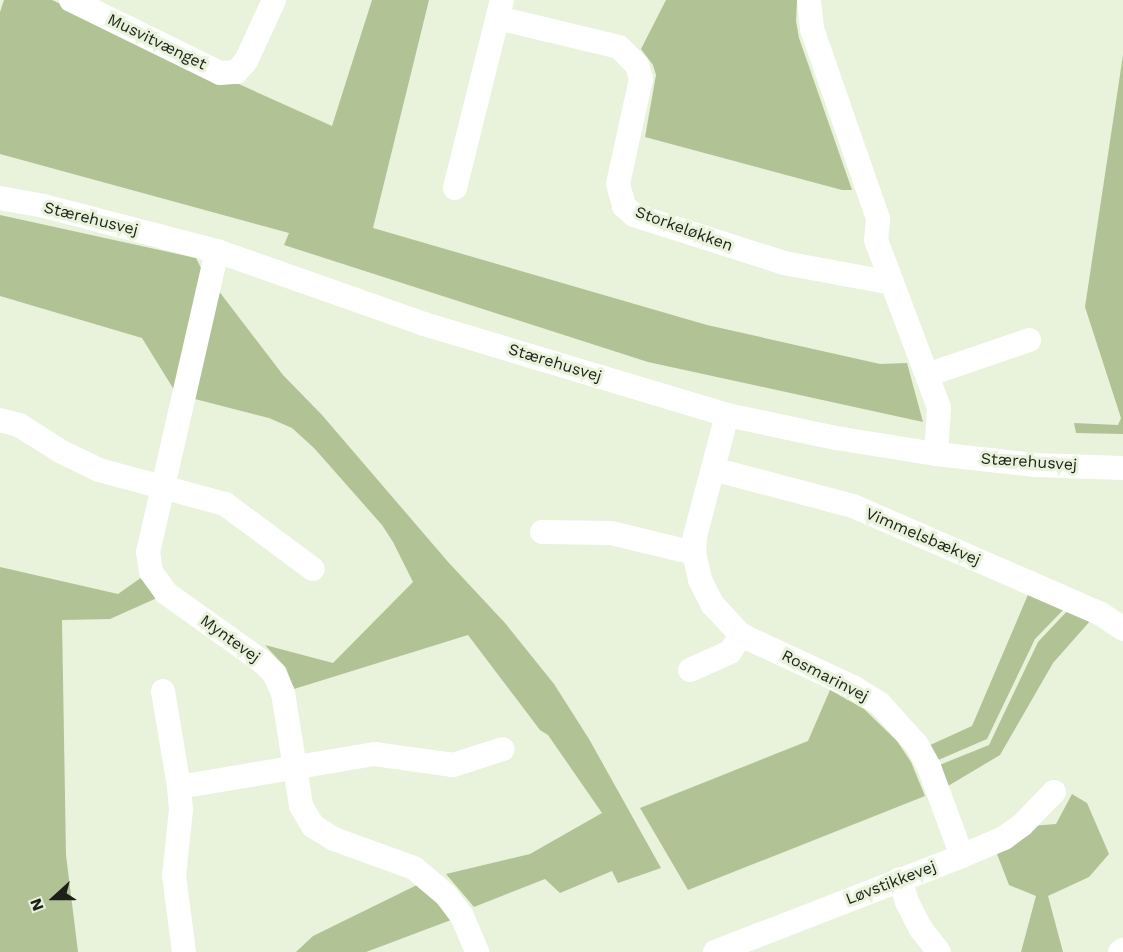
<!DOCTYPE html>
<html>
<head>
<meta charset="utf-8">
<style>
  body { margin:0 }
  #map { position:relative; width:1123px; height:952px; overflow:hidden; background:#e9f2db; font-family:"Work Sans",sans-serif }
  div>[style] { position:absolute }
  [style*='--x'] { left:calc(var(--x)*1px); top:calc(var(--y)*1px); width:calc(var(--w)*1px); rotate:calc(var(--a)*1deg) }
  .green>* { inset:0; background:#b1c295 }
  .minor>* { height:24px; margin:-12px; padding:0 12px; transform-origin:12px; border-radius:12px; background:#fff }
  span { translate:-50% -50%; white-space:nowrap; text-align:center; line-height:1.15; -webkit-text-stroke:6px #e9f2db; paint-order:stroke }
  .street-label { font-size:16px; color:#1c2018 }
  .north { position:absolute; left:24px; top:868px; width:60px; height:60px; -webkit-text-stroke:4px #e9f2db; paint-order:stroke; rotate:249deg; font-size:16px; font-weight:700; line-height:24px; text-align:center; color:#1c2018 }
  .north::after { content:''; display:block; margin:auto; width:21px; height:27px; background:#1c2018; clip-path:polygon(50% 0,100% 100%,50% 72%,0 100%) }
</style>
</head>
<body>
<div id="map">
  <div class="green">
    <i style="clip-path:polygon(4px 0,52px 0,332px 126px,372px 0,429px 0,373px 228px,707px 325px,880px 364px,907px 363px,923px 422px,648px 362px,284px 245px,289px 233px,0 154px,0 12px)"></i>
    <i style="clip-path:polygon(666px 0,797px 0,796px 21px,799px 38px,852px 190px,842px 190px,645px 137px,656px 75px,653px 65px,641px 49px)"></i>
    <i style="clip-path:polygon(1123px 55px,1123px 434px,1076px 433px,1074px 423px,1118px 425px,1121px 418px,1085px 307px)"></i>
    <i style="clip-path:polygon(0 215px,196px 258px,203px 272px,176px 393px,142px 338px,0 296px)"></i>
    <i style="clip-path:polygon(218px 290px,283px 375px,322px 415px,449px 563px,505px 623px,554px 684px,589px 739px,661px 868px,618px 883px,612px 871px,560px 893px,545px 879px,474px 907px,446px 874px,530px 854px,602px 813px,548px 735px,540px 730px,468px 635px,294px 689px,286px 668px,265px 645px,333px 663px,413px 582px,393px 542px,382px 525px,314px 448px,292px 428px,269px 418px,195px 399px)"></i>
    <i style="clip-path:polygon(0 567px,118px 594px,142px 577px,157px 598px,110px 619px,62px 620px,66px 855px,78px 952px,0 952px)"></i>
    <i style="clip-path:polygon(1030px 590px,1067px 606px,1035px 639px,987px 739px,936px 761px,928px 746px,972px 726px)"></i>
    <i style="clip-path:polygon(1071px 607px,1091px 620px,1053px 663px,1000px 755px,948px 786px,937px 766px,989px 745px,1038px 642px)"></i>
    <i style="clip-path:polygon(830px 690px,864px 709px,897px 741px,911px 762px,925px 796px,688px 890px,640px 808px,808px 741px)"></i>
    <i style="clip-path:polygon(1072px 794px,1087px 803px,1109px 854px,1089px 877px,1048px 896px,1063px 952px,1021px 952px,1036px 896px,1009px 885px,997px 854px,1031px 826px,1056px 824px)"></i>
    <i style="clip-path:polygon(419px 884px,438px 898px,451px 920px,366px 952px,296px 952px,313px 936px)"></i>
  </div>
  <div class="minor">
    <i style="--x:71;--y:0;--w:166;--a:26.1"></i>
    <i style="--x:220;--y:73;--w:16;--a:-4"></i>
    <i style="--x:236;--y:72;--w:15;--a:-48"></i>
    <i style="--x:246;--y:61;--w:67;--a:-65.3"></i>
    <i style="--x:809;--y:0;--w:29;--a:84"></i>
    <i style="--x:812;--y:29;--w:201;--a:70.8"></i>
    <i style="--x:878;--y:219;--w:21;--a:95"></i>
    <i style="--x:876;--y:240;--w:179;--a:69.4"></i>
    <i style="--x:939;--y:408;--w:46;--a:93.7"></i>
    <i style="--x:498;--y:18;--w:124;--a:13.5"></i>
    <i style="--x:619;--y:47;--w:25;--a:45"></i>
    <i style="--x:637;--y:65;--w:15;--a:74"></i>
    <i style="--x:641;--y:79;--w:107;--a:102.4"></i>
    <i style="--x:618;--y:184;--w:23;--a:75"></i>
    <i style="--x:624;--y:206;--w:13;--a:42"></i>
    <i style="--x:634;--y:215;--w:157;--a:17.7"></i>
    <i style="--x:784;--y:263;--w:110;--a:10.5"></i>
    <i style="--x:455;--y:188;--w:194;--a:-76"></i>
    <i style="--x:0;--y:198;--w:45;--a:10.3"></i>
    <i style="--x:44;--y:206;--w:179;--a:14.6"></i>
    <i style="--x:217;--y:251;--w:219;--a:19.4"></i>
    <i style="--x:424;--y:324;--w:316;--a:16.7"></i>
    <i style="--x:727;--y:415;--w:111;--a:11.9"></i>
    <i style="--x:836;--y:438;--w:101;--a:9.1"></i>
    <i style="--x:936;--y:454;--w:100;--a:6.3"></i>
    <i style="--x:1035;--y:465;--w:88;--a:2"></i>
    <i style="--x:217;--y:251;--w:309;--a:102.9"></i>
    <i style="--x:148;--y:552;--w:20;--a:81"></i>
    <i style="--x:151;--y:572;--w:26;--a:54"></i>
    <i style="--x:166;--y:593;--w:115;--a:35.5"></i>
    <i style="--x:260;--y:660;--w:19;--a:43"></i>
    <i style="--x:274;--y:673;--w:22;--a:66"></i>
    <i style="--x:283;--y:693;--w:114;--a:80.9"></i>
    <i style="--x:301;--y:806;--w:23;--a:59"></i>
    <i style="--x:313;--y:826;--w:25;--a:32"></i>
    <i style="--x:334;--y:839;--w:85;--a:19.9"></i>
    <i style="--x:414;--y:868;--w:42;--a:40.2"></i>
    <i style="--x:446;--y:895;--w:26;--a:53"></i>
    <i style="--x:462;--y:916;--w:39;--a:67"></i>
    <i style="--x:927;--y:375;--w:108;--a:-18.9"></i>
    <i style="--x:727;--y:415;--w:125;--a:104.8"></i>
    <i style="--x:695;--y:536;--w:17;--a:93"></i>
    <i style="--x:694;--y:553;--w:28;--a:77"></i>
    <i style="--x:700;--y:580;--w:27;--a:63"></i>
    <i style="--x:712;--y:604;--w:42;--a:46.9"></i>
    <i style="--x:741;--y:635;--w:123;--a:24.9"></i>
    <i style="--x:853;--y:687;--w:32;--a:32"></i>
    <i style="--x:880;--y:704;--w:55;--a:47.9"></i>
    <i style="--x:917;--y:745;--w:25;--a:61"></i>
    <i style="--x:929;--y:767;--w:95;--a:69.7"></i>
    <i style="--x:0;--y:420;--w:20;--a:15"></i>
    <i style="--x:19;--y:425;--w:51;--a:32.1"></i>
    <i style="--x:62;--y:452;--w:41;--a:25.9"></i>
    <i style="--x:99;--y:470;--w:131;--a:15.1"></i>
    <i style="--x:225;--y:504;--w:109;--a:36.5"></i>
    <i style="--x:713;--y:469;--w:145;--a:14.8"></i>
    <i style="--x:853;--y:506;--w:270;--a:23.5"></i>
    <i style="--x:1101;--y:614;--w:27;--a:34"></i>
    <i style="--x:542;--y:532;--w:69;--a:0.8"></i>
    <i style="--x:611;--y:533;--w:85;--a:13.5"></i>
    <i style="--x:690;--y:670;--w:44;--a:-24.2"></i>
    <i style="--x:730;--y:652;--w:20;--a:-57"></i>
    <i style="--x:163;--y:691;--w:97;--a:80.5"></i>
    <i style="--x:179;--y:787;--w:23;--a:85"></i>
    <i style="--x:181;--y:810;--w:65;--a:96.1"></i>
    <i style="--x:174;--y:875;--w:78;--a:82.6"></i>
    <i style="--x:179;--y:787;--w:198;--a:-9.6"></i>
    <i style="--x:374;--y:754;--w:80;--a:7.9"></i>
    <i style="--x:453;--y:765;--w:52;--a:-17.7"></i>
    <i style="--x:900;--y:879;--w:24;--a:73"></i>
    <i style="--x:907;--y:902;--w:30;--a:63"></i>
    <i style="--x:921;--y:929;--w:29;--a:52"></i>
    <i style="--x:715;--y:952;--w:265;--a:-21.2"></i>
    <i style="--x:962;--y:856;--w:46;--a:-23.2"></i>
    <i style="--x:1004;--y:838;--w:22;--a:-36"></i>
    <i style="--x:1022;--y:825;--w:46;--a:-45.9"></i>
    <i style="--x:1120;--y:952;--w:4;--a:-34"></i>
  </div>
  <div class="street-label">
    <span style="left:157px;top:42px;rotate:26deg">Musvitvænget</span>
    <span style="left:91px;top:219px;rotate:14deg">Stærehusvej</span>
    <span style="left:684px;top:229px;rotate:20deg">Storkeløkken</span>
    <span style="left:555px;top:363px;rotate:17deg">Stærehusvej</span>
    <span style="left:1029px;top:462px;rotate:4deg">Stærehusvej</span>
    <span style="left:923px;top:537px;rotate:23deg">Vimmelsbækvej</span>
    <span style="left:230px;top:639px;rotate:36deg">Myntevej</span>
    <span style="left:825px;top:676px;rotate:27deg">Rosmarinvej</span>
    <span style="left:891px;top:883px;rotate:-21deg">Løvstikkevej</span>
  </div>
  <div class="north">N</div>
</div>
</body>
</html>
